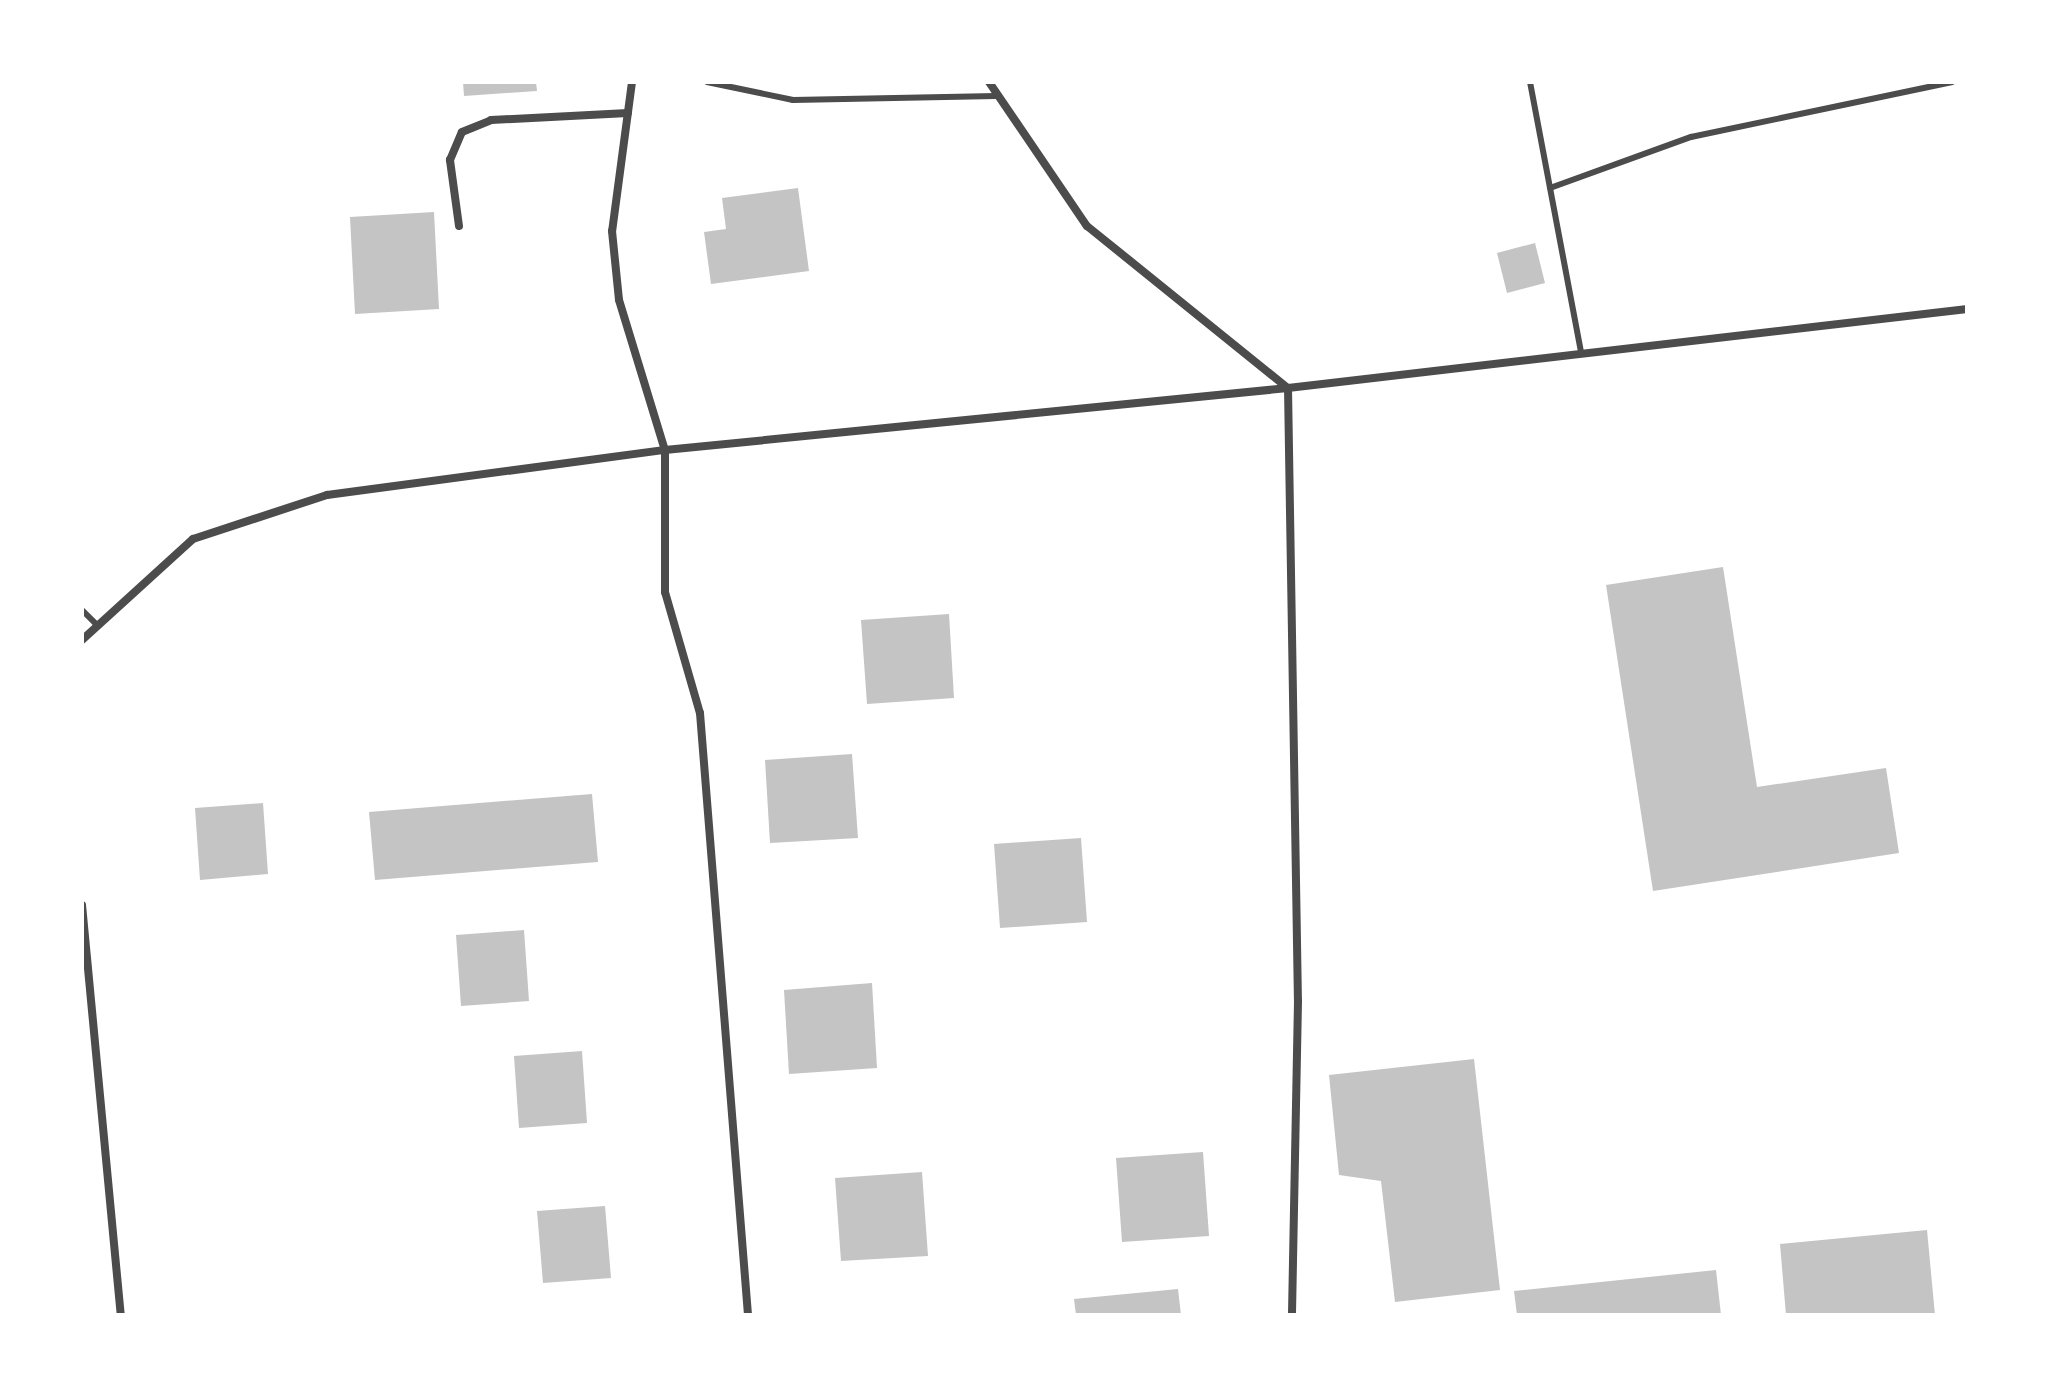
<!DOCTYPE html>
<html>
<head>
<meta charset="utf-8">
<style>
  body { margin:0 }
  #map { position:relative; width:2049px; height:1397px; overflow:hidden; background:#fff; font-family:"Crimson Pro",serif }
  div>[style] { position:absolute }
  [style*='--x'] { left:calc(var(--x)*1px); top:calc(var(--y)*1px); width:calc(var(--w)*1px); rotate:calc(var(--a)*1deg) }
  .building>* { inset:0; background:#c4c4c4 }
  .service>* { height:6px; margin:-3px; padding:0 3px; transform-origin:3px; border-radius:3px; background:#4c4c4c }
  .minor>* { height:8px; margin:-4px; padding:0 4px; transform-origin:4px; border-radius:4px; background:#4c4c4c }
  span { translate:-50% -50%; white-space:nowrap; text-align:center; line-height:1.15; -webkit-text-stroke:8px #fff; paint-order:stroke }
  .frame { position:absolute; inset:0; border:84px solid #fff; pointer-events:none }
</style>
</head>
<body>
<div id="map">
  <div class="building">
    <i style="clip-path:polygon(463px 82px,536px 82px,537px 91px,464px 96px)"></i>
    <i style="clip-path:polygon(798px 188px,809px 271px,711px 284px,704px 232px,726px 229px,722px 198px)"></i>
    <i style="clip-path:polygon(434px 212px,439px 309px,355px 314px,350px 217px)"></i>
    <i style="clip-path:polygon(1535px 243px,1545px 283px,1507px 293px,1497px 253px)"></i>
    <i style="clip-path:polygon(1723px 567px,1757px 787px,1886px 768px,1899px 853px,1653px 891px,1606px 585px)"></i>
    <i style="clip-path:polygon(949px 614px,954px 698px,867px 704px,861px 620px)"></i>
    <i style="clip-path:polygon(852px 754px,858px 838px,770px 843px,765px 760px)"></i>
    <i style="clip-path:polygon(592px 794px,598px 862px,375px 880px,369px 812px)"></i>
    <i style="clip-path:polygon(263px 803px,268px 874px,200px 880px,195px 808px)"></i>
    <i style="clip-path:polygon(1081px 838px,1087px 922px,1000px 928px,994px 844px)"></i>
    <i style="clip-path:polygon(524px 930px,529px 1001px,461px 1006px,456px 935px)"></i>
    <i style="clip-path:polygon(872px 983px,877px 1068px,789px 1074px,784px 990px)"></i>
    <i style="clip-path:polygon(582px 1051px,587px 1123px,519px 1128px,514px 1056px)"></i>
    <i style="clip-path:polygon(1474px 1059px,1500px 1290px,1395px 1302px,1381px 1181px,1339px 1175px,1329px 1075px)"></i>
    <i style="clip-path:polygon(1203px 1152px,1209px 1236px,1122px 1242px,1116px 1158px)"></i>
    <i style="clip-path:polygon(922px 1172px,928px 1256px,841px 1261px,835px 1178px)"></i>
    <i style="clip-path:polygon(605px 1206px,611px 1278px,543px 1283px,537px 1211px)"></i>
    <i style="clip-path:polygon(1927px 1230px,1935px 1315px,1786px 1315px,1780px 1244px)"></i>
    <i style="clip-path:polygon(1716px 1270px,1721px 1315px,1517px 1315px,1514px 1291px)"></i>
    <i style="clip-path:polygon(1178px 1289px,1181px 1315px,1076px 1315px,1074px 1299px)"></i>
  </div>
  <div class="service">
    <i style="--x:707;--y:82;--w:88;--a:11.8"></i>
    <i style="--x:793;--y:100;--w:203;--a:-1.1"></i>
    <i style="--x:1530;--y:82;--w:276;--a:79.3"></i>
    <i style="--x:1550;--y:188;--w:150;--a:-19.9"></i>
    <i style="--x:1691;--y:137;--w:267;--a:-11.9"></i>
    <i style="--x:82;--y:610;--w:20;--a:45"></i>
  </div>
  <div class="minor">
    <i style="--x:632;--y:82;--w:150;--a:97.6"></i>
    <i style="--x:612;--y:231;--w:69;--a:84.2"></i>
    <i style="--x:619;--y:300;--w:157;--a:73"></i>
    <i style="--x:665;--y:450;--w:142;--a:90"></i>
    <i style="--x:665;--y:592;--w:126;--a:73.9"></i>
    <i style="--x:700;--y:713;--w:604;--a:85.44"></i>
    <i style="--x:989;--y:82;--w:174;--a:55.8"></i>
    <i style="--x:1087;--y:226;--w:258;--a:38.9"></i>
    <i style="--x:1288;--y:388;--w:613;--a:89.07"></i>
    <i style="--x:1298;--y:1001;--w:314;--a:91.1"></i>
    <i style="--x:459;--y:226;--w:67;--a:-97.8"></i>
    <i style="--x:450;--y:160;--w:30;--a:-67"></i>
    <i style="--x:462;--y:132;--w:31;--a:-22"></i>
    <i style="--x:491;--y:120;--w:137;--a:-2.9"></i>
    <i style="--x:82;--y:640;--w:150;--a:-42.3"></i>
    <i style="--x:193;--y:539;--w:141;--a:-18.2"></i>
    <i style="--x:327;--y:495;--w:341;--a:-7.6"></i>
    <i style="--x:665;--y:450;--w:626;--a:-5.68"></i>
    <i style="--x:1288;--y:388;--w:684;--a:-6.64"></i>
    <i style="--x:82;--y:905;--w:412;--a:84.6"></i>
  </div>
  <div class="frame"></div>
</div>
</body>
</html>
